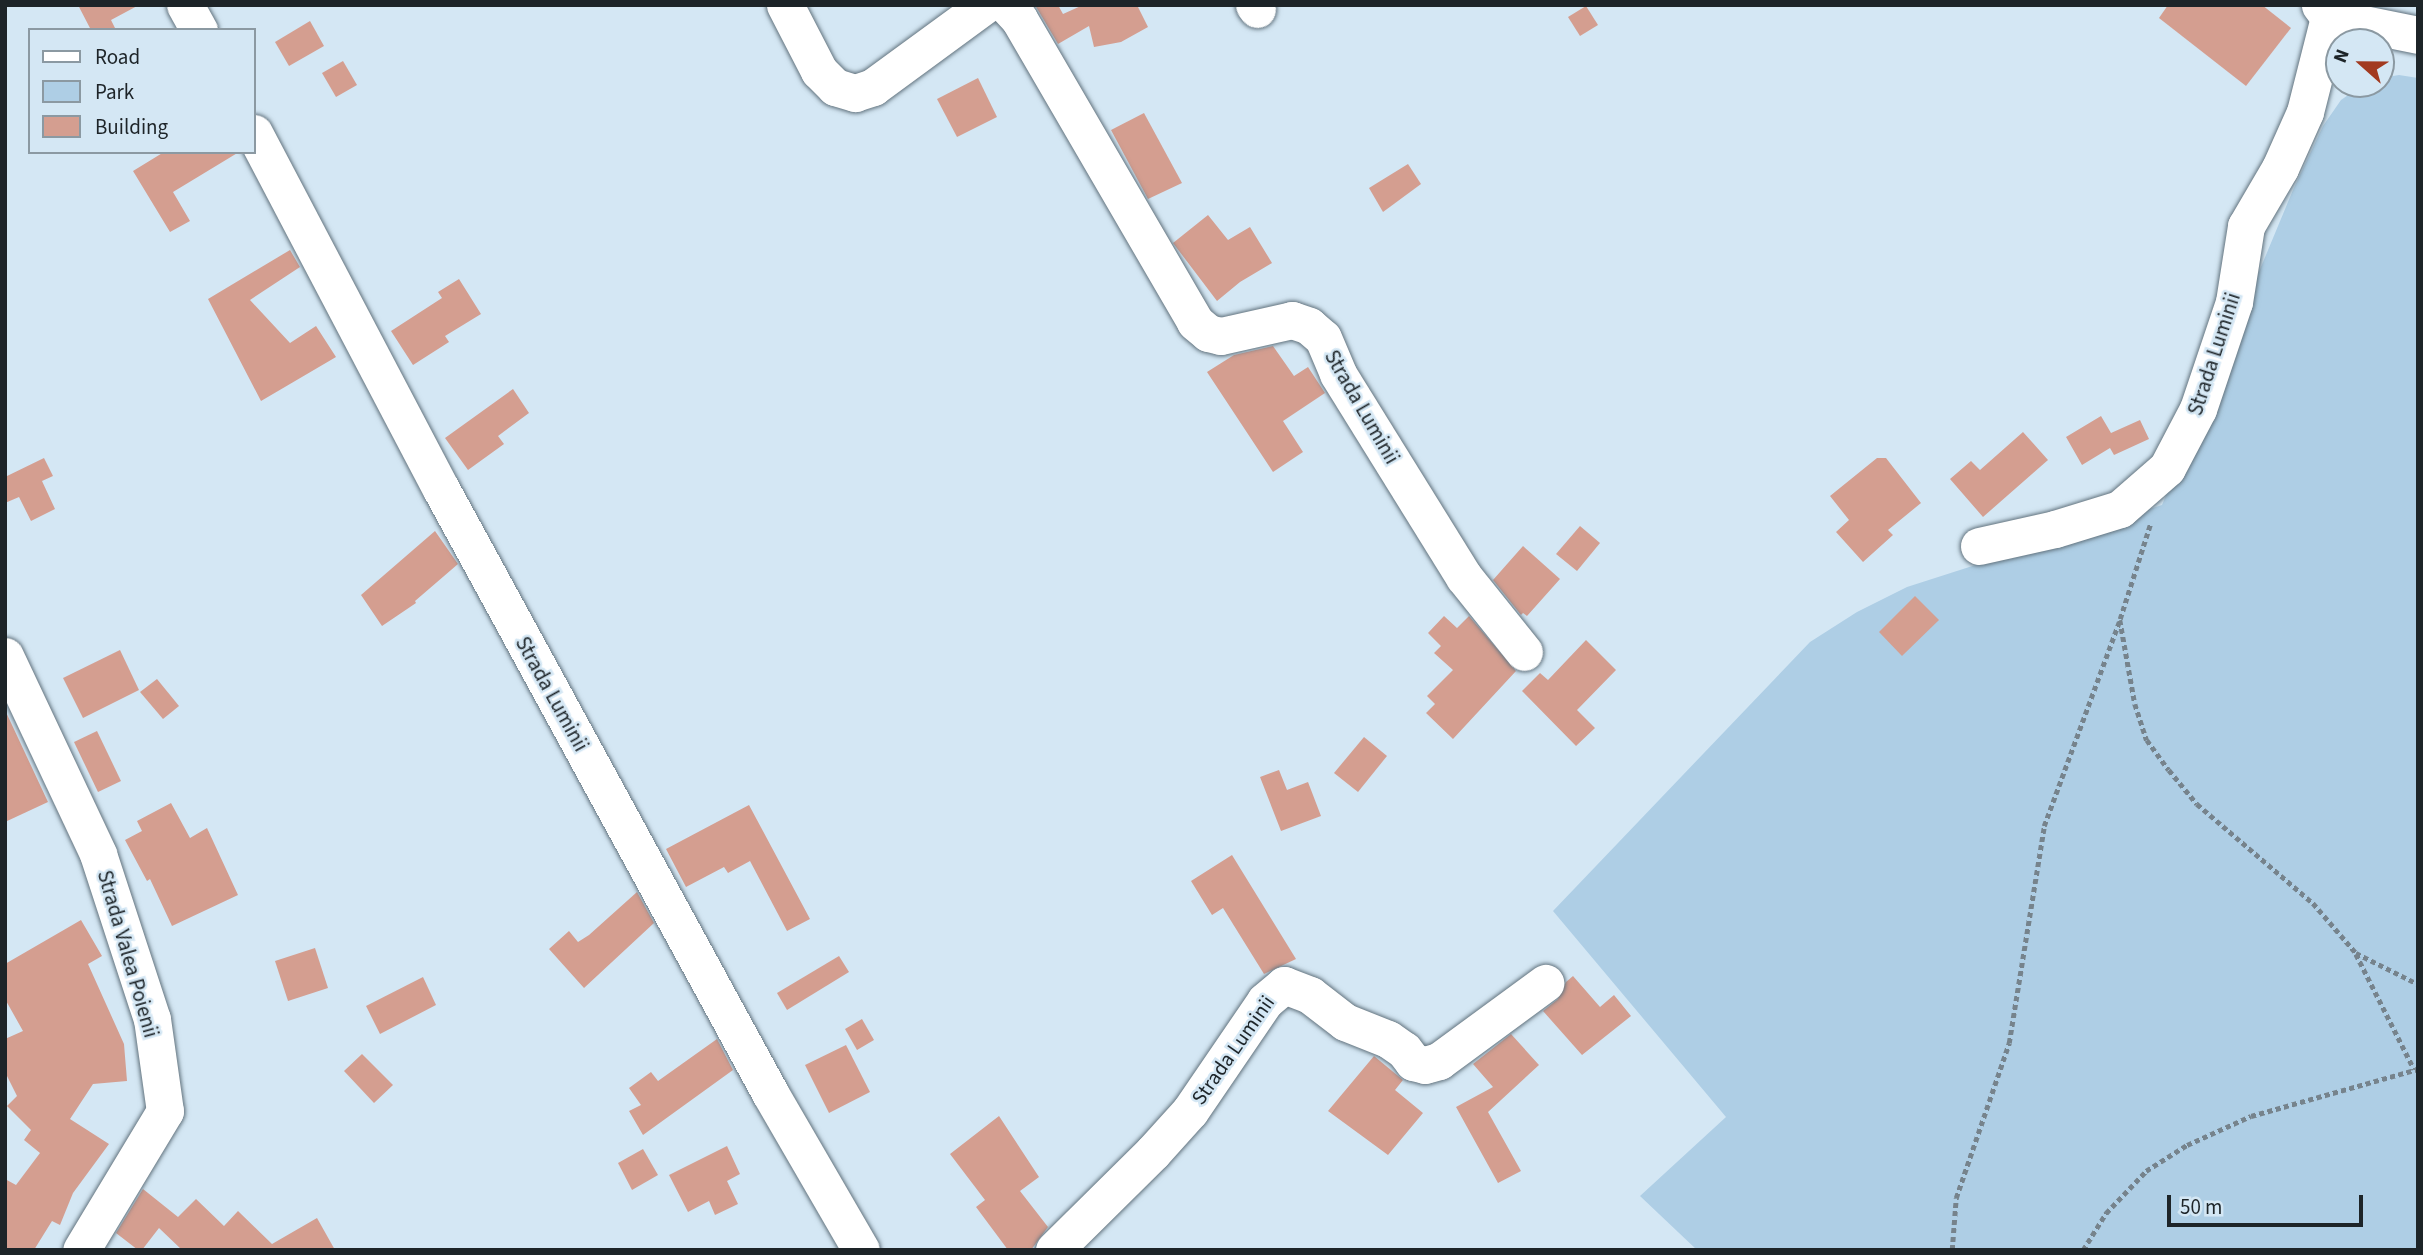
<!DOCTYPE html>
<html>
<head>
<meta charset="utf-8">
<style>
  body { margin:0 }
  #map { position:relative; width:2423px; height:1255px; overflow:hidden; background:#d4e7f4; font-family:"Source Sans 3",sans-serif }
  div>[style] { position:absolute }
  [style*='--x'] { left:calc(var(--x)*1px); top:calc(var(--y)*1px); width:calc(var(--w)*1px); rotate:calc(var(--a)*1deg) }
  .green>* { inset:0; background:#aecee5 }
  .building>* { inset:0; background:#d49e90 }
  .path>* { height:4.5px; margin-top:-2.25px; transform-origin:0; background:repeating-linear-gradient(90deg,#76838c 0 5px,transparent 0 8.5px) }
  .roads { filter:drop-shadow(0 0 2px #62737e) drop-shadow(0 0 2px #62737e) }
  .minor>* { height:37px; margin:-18.5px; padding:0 18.5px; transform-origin:18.5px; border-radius:18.5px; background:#fff }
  span { translate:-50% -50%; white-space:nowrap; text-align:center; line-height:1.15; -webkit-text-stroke:5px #d4e7f4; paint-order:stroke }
  .street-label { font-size:21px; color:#1d2428 }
  .frame { position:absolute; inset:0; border:7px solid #1d2428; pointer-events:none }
  .legend { position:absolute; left:28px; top:28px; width:228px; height:126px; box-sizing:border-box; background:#d4e7f4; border:2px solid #8b99a2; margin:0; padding:9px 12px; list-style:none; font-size:21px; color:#1d2428 }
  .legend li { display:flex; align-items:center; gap:14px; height:35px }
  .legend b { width:35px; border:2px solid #8b99a2 }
  .north { position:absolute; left:2325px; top:28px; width:70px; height:70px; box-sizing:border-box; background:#d4e7f4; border:2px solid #8b99a2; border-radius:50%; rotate:291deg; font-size:19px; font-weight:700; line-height:28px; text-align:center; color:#1d2428 }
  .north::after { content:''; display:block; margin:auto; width:24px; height:32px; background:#a23a20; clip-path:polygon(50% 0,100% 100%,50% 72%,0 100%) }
  .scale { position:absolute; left:2167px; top:1195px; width:196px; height:32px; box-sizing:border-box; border:4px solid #1d2428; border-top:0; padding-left:9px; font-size:21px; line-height:24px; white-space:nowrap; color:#1d2428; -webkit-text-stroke:5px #d4e7f4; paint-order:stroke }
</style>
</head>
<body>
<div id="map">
  <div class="green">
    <i style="clip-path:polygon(2399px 75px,2418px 78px,2418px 1250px,1697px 1250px,1640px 1196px,1726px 1117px,1553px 911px,1810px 642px,1857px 612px,1907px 587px,2162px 505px,2293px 190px,2323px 126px,2341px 100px,2364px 84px,2381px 84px,2381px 78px)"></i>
  </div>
  <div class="building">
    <i style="clip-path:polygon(78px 5px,139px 5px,111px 20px,116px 30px,91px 30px)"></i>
    <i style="clip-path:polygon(1035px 5px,1058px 5px,1063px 14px,1083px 5px,1137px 5px,1148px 27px,1121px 42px,1094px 47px,1089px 26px,1058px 44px)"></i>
    <i style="clip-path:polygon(2168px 5px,2262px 5px,2291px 28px,2246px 86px,2159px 18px)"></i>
    <i style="clip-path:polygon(1586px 6px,1598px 25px,1580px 36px,1568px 17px)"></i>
    <i style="clip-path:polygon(310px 21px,324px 46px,289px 66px,275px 42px)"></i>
    <i style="clip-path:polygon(343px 61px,357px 85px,336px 97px,322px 73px)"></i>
    <i style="clip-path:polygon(978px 78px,997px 117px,957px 137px,937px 99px)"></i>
    <i style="clip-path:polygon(1144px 113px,1182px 183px,1148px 199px,1111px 130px)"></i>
    <i style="clip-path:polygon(164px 152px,239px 152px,173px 192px,190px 221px,170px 232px,133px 171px)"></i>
    <i style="clip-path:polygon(1408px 164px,1421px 184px,1383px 212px,1369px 188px)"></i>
    <i style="clip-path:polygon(1208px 215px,1228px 240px,1250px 227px,1272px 263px,1240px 282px,1217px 301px,1173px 243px)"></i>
    <i style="clip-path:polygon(290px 250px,300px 267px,250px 300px,290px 343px,316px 326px,336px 357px,261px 401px,208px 299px)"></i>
    <i style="clip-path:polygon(459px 279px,481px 314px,445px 336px,449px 342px,413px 365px,391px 331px,442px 298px,438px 292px)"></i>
    <i style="clip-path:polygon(1273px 346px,1294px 376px,1308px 367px,1325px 393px,1283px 421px,1303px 452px,1273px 472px,1207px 372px,1234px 355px)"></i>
    <i style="clip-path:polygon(513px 389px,529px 413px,498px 436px,504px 444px,468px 470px,445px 438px)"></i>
    <i style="clip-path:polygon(2101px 416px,2111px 433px,2140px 420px,2149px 439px,2114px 455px,2110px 448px,2082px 465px,2066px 437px)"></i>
    <i style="clip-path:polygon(2023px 432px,2048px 460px,1983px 517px,1950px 479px,1971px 461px,1980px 470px)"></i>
    <i style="clip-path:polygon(44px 458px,53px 476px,42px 481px,55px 509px,31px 521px,19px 497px,5px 503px,5px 477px)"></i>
    <i style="clip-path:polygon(1877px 458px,1886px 458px,1921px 503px,1888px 530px,1893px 535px,1863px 562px,1836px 532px,1849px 520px,1830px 496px)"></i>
    <i style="clip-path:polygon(1580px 526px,1600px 543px,1577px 571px,1556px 554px)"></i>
    <i style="clip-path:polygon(435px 531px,458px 564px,415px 601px,416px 603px,382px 626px,361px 595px)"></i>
    <i style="clip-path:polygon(1523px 546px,1560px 579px,1527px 616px,1523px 613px,1521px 615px,1493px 580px)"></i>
    <i style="clip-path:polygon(1915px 596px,1939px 620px,1902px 656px,1879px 632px)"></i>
    <i style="clip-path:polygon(1444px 616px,1457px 628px,1469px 616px,1516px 671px,1453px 739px,1426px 713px,1435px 704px,1427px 696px,1453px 670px,1434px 653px,1441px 646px,1428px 633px)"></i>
    <i style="clip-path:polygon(1586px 640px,1616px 670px,1577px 710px,1595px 728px,1576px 746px,1522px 691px,1540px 673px,1548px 680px)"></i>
    <i style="clip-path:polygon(120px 650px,139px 690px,83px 718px,63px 678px)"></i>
    <i style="clip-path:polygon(157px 679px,179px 706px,163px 719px,140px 692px)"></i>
    <i style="clip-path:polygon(5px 710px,48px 802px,5px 822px)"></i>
    <i style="clip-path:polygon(97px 731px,121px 781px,98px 792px,74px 742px)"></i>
    <i style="clip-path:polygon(1364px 737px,1387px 756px,1358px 792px,1334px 773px)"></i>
    <i style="clip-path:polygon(1279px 770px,1287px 790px,1308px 782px,1321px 816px,1281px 831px,1260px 777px)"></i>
    <i style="clip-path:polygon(171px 803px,190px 838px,207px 828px,238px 895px,172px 926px,150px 879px,147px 881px,125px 840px,142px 831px,137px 821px)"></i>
    <i style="clip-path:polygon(749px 805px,810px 919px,787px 931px,750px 861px,728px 873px,724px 867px,686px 887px,666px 849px)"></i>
    <i style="clip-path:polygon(1232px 855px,1296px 959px,1264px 974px,1223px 908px,1212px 915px,1191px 881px)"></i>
    <i style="clip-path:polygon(637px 892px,654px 923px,584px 988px,549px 949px,569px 931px,578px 942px,589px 935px)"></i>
    <i style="clip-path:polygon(81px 920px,102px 956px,88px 964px,124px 1044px,127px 1081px,93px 1084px,70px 1119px,109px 1144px,73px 1193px,60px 1225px,52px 1221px,34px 1250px,5px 1250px,5px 1179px,16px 1185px,40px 1153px,24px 1140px,31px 1130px,7px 1106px,17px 1096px,5px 1072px,5px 1039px,23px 1031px,5px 999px,5px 964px)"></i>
    <i style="clip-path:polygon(315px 948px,328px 988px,288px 1001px,275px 961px)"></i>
    <i style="clip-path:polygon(839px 956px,849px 972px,787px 1010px,777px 993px)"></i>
    <i style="clip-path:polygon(1573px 976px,1600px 1007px,1614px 995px,1631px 1016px,1582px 1055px,1543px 1011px,1558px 999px,1566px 982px)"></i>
    <i style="clip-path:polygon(423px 977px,436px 1005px,380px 1034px,366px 1006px)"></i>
    <i style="clip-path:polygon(862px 1019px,874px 1040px,857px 1050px,845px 1029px)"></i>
    <i style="clip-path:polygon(1511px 1034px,1539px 1065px,1488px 1112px,1521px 1171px,1498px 1183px,1456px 1107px,1493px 1087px,1473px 1064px)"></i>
    <i style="clip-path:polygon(717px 1039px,733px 1070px,643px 1135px,629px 1111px,641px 1105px,629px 1088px,651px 1072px,658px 1081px)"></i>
    <i style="clip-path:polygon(846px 1045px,870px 1092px,829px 1113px,805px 1065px)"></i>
    <i style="clip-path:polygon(362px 1054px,393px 1085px,374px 1103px,344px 1071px)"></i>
    <i style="clip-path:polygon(1374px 1056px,1403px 1080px,1395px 1090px,1423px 1113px,1388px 1155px,1328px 1111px)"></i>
    <i style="clip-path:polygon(999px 1116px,1039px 1177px,1020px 1191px,1048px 1227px,1031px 1250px,1008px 1250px,976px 1207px,985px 1200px,950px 1154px)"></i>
    <i style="clip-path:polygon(727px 1146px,740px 1174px,727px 1181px,738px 1204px,715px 1215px,709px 1201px,688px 1212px,669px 1175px)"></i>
    <i style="clip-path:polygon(643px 1149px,658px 1175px,632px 1190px,618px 1163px)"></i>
    <i style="clip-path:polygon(143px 1189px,178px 1217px,196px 1199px,224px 1226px,238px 1211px,272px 1244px,317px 1218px,335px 1250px,182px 1250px,159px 1228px,142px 1250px,138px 1250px,116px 1233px)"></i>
  </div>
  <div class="path">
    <i style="--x:2120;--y:620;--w:85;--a:79.9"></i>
    <i style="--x:2135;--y:704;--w:38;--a:72"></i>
    <i style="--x:2147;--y:740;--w:37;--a:54"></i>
    <i style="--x:2169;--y:770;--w:44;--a:50.5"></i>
    <i style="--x:2197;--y:804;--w:153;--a:40.5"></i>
    <i style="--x:2313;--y:903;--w:66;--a:49.3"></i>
    <i style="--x:2356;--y:953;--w:69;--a:26.6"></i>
    <i style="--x:2356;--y:954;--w:129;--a:63.2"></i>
    <i style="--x:1952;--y:1250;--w:52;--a:-85.6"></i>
    <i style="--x:1956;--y:1198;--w:164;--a:-71.1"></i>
    <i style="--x:2009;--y:1043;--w:220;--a:-80.8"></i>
    <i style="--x:2044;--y:826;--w:221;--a:-69.8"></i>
    <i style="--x:2120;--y:619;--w:99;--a:-72.3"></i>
    <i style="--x:2083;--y:1250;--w:44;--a:-58.1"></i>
    <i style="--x:2106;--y:1213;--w:58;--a:-46.4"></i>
    <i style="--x:2146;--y:1171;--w:49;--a:-32.4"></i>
    <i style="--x:2187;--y:1145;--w:70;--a:-24.4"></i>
    <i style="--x:2251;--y:1116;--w:173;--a:-15.7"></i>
  </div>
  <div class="roads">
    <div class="minor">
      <i style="--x:185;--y:5;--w:29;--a:61"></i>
      <i style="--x:785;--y:5;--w:74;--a:62.7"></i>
      <i style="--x:819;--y:71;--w:23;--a:45"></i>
      <i style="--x:835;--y:87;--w:21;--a:17"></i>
      <i style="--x:855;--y:93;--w:19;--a:-18"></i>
      <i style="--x:873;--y:87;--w:139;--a:-36.2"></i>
      <i style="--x:1006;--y:5;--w:19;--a:47"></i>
      <i style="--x:1019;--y:19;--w:350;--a:59.8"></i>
      <i style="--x:1195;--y:322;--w:17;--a:40"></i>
      <i style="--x:1208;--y:333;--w:13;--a:13"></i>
      <i style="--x:1221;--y:336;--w:73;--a:-12.7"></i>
      <i style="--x:1292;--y:320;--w:18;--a:19"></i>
      <i style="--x:1309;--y:326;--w:18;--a:41"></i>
      <i style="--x:1323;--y:338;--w:39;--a:67"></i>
      <i style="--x:1338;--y:374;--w:239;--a:58.2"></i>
      <i style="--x:1464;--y:577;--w:96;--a:51.3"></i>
      <i style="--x:1254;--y:5;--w:5;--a:53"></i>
      <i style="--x:2329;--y:17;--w:91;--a:11.4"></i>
      <i style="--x:254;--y:133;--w:402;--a:62.3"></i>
      <i style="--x:441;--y:489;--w:688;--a:61.42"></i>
      <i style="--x:770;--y:1093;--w:181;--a:59.9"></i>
      <i style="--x:1979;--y:546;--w:78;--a:-12.6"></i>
      <i style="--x:2055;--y:529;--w:68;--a:-17.1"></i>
      <i style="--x:2120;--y:509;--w:62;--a:-41.1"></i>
      <i style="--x:2167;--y:468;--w:67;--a:-62.3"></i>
      <i style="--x:2198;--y:409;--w:113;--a:-71.4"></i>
      <i style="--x:2234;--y:302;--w:77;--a:-81"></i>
      <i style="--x:2246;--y:226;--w:67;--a:-59.6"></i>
      <i style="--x:2280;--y:168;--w:61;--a:-65.9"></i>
      <i style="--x:2305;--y:112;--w:98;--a:-75.8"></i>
      <i style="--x:2329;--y:17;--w:15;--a:-127"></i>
      <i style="--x:5;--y:656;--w:219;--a:64.8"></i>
      <i style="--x:98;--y:854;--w:174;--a:71.9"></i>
      <i style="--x:152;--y:1019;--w:93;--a:82"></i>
      <i style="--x:165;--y:1111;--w:162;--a:121.1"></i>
      <i style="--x:1054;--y:1250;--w:139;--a:-44.7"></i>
      <i style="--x:1153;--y:1152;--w:55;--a:-47.9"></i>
      <i style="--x:1190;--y:1111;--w:133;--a:-55.7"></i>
      <i style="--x:1265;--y:1001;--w:25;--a:-40"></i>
      <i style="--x:1284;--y:985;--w:28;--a:21"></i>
      <i style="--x:1310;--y:995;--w:44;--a:37.6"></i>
      <i style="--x:1345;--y:1022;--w:46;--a:21.6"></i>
      <i style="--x:1388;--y:1039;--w:19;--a:35"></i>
      <i style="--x:1404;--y:1050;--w:15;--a:53"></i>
      <i style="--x:1413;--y:1062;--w:12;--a:14"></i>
      <i style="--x:1425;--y:1065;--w:15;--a:-16"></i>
      <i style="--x:1439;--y:1061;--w:132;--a:-36.3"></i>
    </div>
  </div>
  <div class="street-label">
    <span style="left:2214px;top:354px;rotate:-72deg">Strada Luminii</span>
    <span style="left:1362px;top:407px;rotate:60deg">Strada Luminii</span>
    <span style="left:552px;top:694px;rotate:61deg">Strada Luminii</span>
    <span style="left:128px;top:954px;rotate:74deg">Strada Valea Poienii</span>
    <span style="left:1233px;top:1050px;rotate:-55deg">Strada Luminii</span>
  </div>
  <div class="frame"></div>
  <ul class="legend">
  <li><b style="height:9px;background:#fff"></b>Road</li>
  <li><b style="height:19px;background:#aecee5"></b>Park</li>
  <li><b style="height:19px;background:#d49e90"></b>Building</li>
  </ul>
  <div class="north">N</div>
  <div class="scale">50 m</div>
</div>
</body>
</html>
